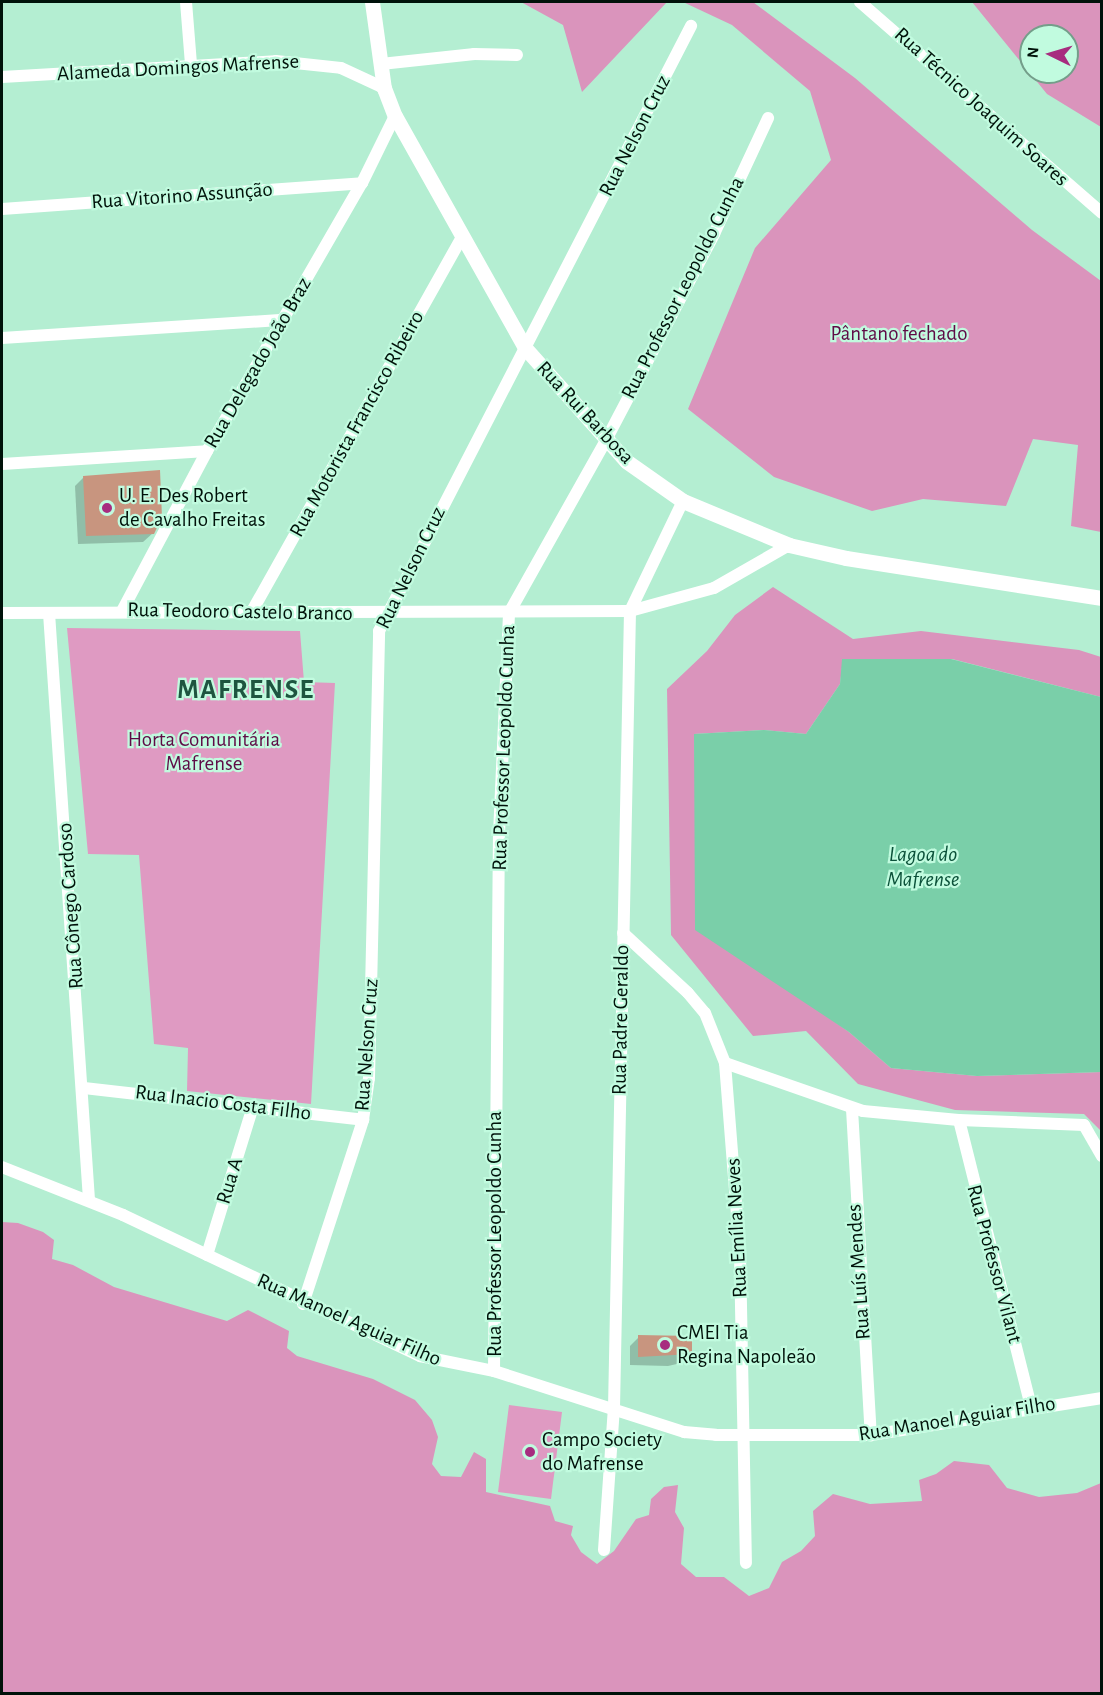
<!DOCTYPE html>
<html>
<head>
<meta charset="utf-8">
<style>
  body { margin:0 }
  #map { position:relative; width:1103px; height:1695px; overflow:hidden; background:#b4eed2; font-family:"Alegreya Sans",sans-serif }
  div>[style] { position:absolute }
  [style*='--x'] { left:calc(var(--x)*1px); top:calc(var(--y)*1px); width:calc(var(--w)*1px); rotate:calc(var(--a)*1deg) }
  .green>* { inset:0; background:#df9ac2 }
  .forest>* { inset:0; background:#da94bc }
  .water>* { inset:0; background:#7acfa9 }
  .shadow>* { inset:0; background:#0003 }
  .building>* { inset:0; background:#c8957f }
  .minor>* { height:12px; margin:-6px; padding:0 6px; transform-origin:6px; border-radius:6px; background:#fff }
  .tertiary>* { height:15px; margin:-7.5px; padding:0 7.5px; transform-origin:7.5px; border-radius:7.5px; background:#fff }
  .dots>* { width:16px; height:16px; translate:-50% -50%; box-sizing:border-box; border:3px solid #c1fbdf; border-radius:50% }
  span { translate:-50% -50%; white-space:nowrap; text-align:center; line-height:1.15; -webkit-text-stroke:4.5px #c1fbdf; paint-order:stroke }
  .street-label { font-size:21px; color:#00120a }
  .park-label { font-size:21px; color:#5f0b46 }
  .poi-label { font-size:21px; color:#00120a }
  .left { translate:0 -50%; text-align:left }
  .water-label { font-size:22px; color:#0b5139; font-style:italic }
  .district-label { font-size:27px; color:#1e5540; font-weight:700; letter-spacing:1.5px }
  .frame { position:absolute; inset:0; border:3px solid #00120a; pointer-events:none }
  .north { position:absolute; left:1019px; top:24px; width:60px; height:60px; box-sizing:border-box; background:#c1fbdf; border:2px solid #749e8a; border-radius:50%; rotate:275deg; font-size:16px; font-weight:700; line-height:24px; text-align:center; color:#00120a }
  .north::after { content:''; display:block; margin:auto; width:21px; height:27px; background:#a72c7f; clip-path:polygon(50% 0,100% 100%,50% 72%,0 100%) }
</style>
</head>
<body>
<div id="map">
  <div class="green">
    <i style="clip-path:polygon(67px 628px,300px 631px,304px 682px,335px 683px,311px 1104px,187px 1091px,188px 1048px,154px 1044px,139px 855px,88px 854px)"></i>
    <i style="clip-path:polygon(509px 1405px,562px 1412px,551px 1499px,498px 1492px)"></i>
  </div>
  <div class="forest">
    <i style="clip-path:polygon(521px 2px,667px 2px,582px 92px,563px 25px)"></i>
    <i style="clip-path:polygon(683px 2px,753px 2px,855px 78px,1032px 230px,1101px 281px,1101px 532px,1071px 526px,1078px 445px,1033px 439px,1006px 506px,923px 499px,872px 511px,774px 477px,688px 409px,755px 248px,831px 160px,810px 91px,732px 25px)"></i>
    <i style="clip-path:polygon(evenodd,972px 2px,1101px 2px,1101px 127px,1047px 94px,972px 2px,1031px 36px,1067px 36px,1067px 72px,1031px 72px,1031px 36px)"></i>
    <i style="clip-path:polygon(773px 587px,853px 639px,921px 631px,1079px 650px,1101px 657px,1101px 697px,952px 659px,843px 659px,840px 684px,806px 734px,764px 730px,694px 734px,697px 819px,784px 986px,849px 1032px,891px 1068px,977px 1076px,1101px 1072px,1101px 1131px,1084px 1114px,955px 1110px,858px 1084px,806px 1031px,753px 1036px,671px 935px,667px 689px,707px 651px,735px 615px)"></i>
    <i style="clip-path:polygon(2px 1222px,18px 1223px,43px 1232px,54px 1240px,52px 1259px,73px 1265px,114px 1287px,227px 1321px,248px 1310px,289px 1331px,287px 1348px,297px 1356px,373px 1379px,415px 1400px,432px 1420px,438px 1437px,432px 1464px,441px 1476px,461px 1477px,474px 1452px,486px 1459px,486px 1492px,550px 1506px,555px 1521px,573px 1526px,571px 1535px,581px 1552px,597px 1564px,614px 1551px,636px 1519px,649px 1515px,651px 1499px,664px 1487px,678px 1485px,675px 1512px,684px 1528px,681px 1564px,696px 1577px,724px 1577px,749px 1596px,769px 1588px,782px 1562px,801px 1551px,815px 1536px,813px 1511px,833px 1494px,870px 1504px,922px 1501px,919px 1480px,936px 1474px,954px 1461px,989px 1465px,1007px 1488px,1039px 1497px,1077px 1493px,1101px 1483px,1101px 1693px,2px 1693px)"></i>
  </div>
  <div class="water">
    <i style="clip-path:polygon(842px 659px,951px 659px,1101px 697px,1101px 1072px,977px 1076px,891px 1068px,849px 1032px,695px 930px,694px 734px,764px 730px,806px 734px,840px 684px)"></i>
  </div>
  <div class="shadow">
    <i style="clip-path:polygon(84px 477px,153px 533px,143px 542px,78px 544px,75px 486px)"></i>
    <i style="clip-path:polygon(639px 1337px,690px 1354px,681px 1363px,668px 1366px,630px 1365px,630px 1346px)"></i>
  </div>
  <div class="building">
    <i style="clip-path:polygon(160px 470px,162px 517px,154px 534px,86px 536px,83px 476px)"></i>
    <i style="clip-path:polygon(638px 1335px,692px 1336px,692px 1354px,638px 1357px)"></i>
  </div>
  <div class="minor">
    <i style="--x:186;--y:2;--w:62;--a:85.4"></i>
    <i style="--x:860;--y:2;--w:321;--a:41.1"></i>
    <i style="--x:381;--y:64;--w:94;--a:-6.1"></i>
    <i style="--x:474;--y:54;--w:43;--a:1.3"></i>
    <i style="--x:2;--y:77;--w:274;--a:-3.3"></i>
    <i style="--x:276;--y:61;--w:65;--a:6.1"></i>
    <i style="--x:341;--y:68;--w:47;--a:24.9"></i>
    <i style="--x:2;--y:209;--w:361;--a:-4.1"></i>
    <i style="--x:2;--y:338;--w:282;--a:-3.7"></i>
    <i style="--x:2;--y:464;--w:205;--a:-3.6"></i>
    <i style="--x:122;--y:611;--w:181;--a:-62"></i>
    <i style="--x:207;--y:451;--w:310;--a:-60"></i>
    <i style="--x:362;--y:183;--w:75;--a:-63.8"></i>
    <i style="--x:2;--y:613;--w:628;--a:-0.18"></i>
    <i style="--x:630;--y:611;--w:87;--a:-15.3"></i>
    <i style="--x:714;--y:588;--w:86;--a:-29.8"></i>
    <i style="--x:49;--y:613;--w:588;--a:86.1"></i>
    <i style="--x:251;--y:613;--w:433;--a:-60.7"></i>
    <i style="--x:623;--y:933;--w:88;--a:42.7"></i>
    <i style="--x:688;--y:993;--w:26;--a:50"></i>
    <i style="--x:705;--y:1013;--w:54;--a:68.2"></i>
    <i style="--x:725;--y:1063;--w:192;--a:85.5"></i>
    <i style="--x:740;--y:1254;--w:309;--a:88.9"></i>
    <i style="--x:725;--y:1063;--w:146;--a:19.2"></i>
    <i style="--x:863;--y:1111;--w:96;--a:5.4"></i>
    <i style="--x:959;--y:1120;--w:125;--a:2.3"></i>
    <i style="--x:1084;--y:1125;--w:36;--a:60"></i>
    <i style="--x:84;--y:1088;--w:281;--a:6.5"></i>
    <i style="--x:852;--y:1109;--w:327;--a:86.7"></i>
    <i style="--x:959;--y:1120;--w:296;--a:75.9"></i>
    <i style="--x:2;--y:1167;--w:130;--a:21.6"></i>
    <i style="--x:123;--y:1215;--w:329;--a:25.4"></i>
    <i style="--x:420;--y:1356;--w:76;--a:11.5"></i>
    <i style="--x:494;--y:1371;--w:200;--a:17.8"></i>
    <i style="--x:684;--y:1432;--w:32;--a:5"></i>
    <i style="--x:716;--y:1435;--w:155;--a:0"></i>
    <i style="--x:871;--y:1435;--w:234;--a:-9.1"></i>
    <i style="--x:207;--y:1255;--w:156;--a:-72.8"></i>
    <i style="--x:303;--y:1304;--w:194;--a:-71.9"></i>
    <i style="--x:363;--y:1120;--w:42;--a:-81.9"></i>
    <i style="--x:369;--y:1078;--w:447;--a:-88.7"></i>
    <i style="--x:379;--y:631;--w:681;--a:-62.72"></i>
    <i style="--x:494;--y:1371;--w:537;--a:-89.47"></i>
    <i style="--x:499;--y:834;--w:221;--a:-87.4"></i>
    <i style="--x:509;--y:613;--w:196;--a:-60.7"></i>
    <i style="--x:605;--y:442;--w:235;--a:-62.3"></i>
    <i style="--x:714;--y:234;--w:128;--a:-65"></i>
    <i style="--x:604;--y:1550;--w:142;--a:-86"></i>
    <i style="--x:614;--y:1408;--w:797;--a:-88.85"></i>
    <i style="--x:630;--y:611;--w:122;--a:-64.3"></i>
  </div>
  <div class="tertiary">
    <i style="--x:372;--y:2;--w:87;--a:82.1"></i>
    <i style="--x:384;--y:88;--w:30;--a:69"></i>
    <i style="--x:395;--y:116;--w:267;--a:60.7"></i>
    <i style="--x:526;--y:349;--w:150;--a:48.2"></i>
    <i style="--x:626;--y:461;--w:70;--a:35.1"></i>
    <i style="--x:683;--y:501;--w:115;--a:22.5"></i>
    <i style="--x:789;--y:545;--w:58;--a:12.8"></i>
    <i style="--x:846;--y:558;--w:259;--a:8.9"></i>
  </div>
  <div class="dots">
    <i style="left:107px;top:508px;background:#a72c7f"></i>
    <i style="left:665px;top:1345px;background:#a72c7f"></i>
    <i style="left:530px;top:1452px;background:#a72c7f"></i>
  </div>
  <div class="street-label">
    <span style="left:178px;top:68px;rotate:-3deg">Alameda Domingos Mafrense</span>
    <span style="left:981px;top:107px;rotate:42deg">Rua Técnico Joaquim Soares</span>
    <span style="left:635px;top:136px;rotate:-63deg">Rua Nelson Cruz</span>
    <span style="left:182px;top:196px;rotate:-4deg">Rua Vitorino Assunção</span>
    <span style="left:683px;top:288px;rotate:-63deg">Rua Professor Leopoldo Cunha</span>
    <span style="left:258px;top:363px;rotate:-60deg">Rua Delegado João Braz</span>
    <span style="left:585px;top:413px;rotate:47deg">Rua Rui Barbosa</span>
    <span style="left:357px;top:424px;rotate:-61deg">Rua Motorista Francisco Ribeiro</span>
    <span style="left:411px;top:568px;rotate:-64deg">Rua Nelson Cruz</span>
    <span style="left:240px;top:612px;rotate:1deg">Rua Teodoro Castelo Branco</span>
    <span style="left:504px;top:748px;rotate:-88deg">Rua Professor Leopoldo Cunha</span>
    <span style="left:71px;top:906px;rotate:-94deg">Rua Cônego Cardoso</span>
    <span style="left:621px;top:1020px;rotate:-89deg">Rua Padre Geraldo</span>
    <span style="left:367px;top:1045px;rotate:-86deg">Rua Nelson Cruz</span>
    <span style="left:223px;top:1103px;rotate:7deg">Rua Inacio Costa Filho</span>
    <span style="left:230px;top:1181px;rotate:-73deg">Rua A</span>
    <span style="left:737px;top:1228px;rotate:-93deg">Rua Emília Neves</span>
    <span style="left:495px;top:1234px;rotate:-90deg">Rua Professor Leopoldo Cunha</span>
    <span style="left:994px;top:1264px;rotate:75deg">Rua Professor Vilant</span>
    <span style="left:859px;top:1272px;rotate:-94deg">Rua Luís Mendes</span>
    <span style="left:349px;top:1320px;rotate:24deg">Rua Manoel Aguiar Filho</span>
    <span style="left:957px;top:1419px;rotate:-9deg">Rua Manoel Aguiar Filho</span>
  </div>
  <div class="park-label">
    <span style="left:899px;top:334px">Pântano fechado</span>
    <span style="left:204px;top:752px">Horta Comunitária<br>Mafrense</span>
  </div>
  <div class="poi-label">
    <span class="left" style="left:119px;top:508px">U. E. Des Robert<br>de Cavalho Freitas</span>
    <span class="left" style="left:677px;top:1345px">CMEI Tia<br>Regina Napoleão</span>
    <span class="left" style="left:542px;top:1452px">Campo Society<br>do Mafrense</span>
  </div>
  <div class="water-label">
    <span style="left:923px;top:867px">Lagoa do<br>Mafrense</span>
  </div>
  <div class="district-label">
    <span style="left:246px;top:690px">MAFRENSE</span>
  </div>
  <div class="frame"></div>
  <div class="north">N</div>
</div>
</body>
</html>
